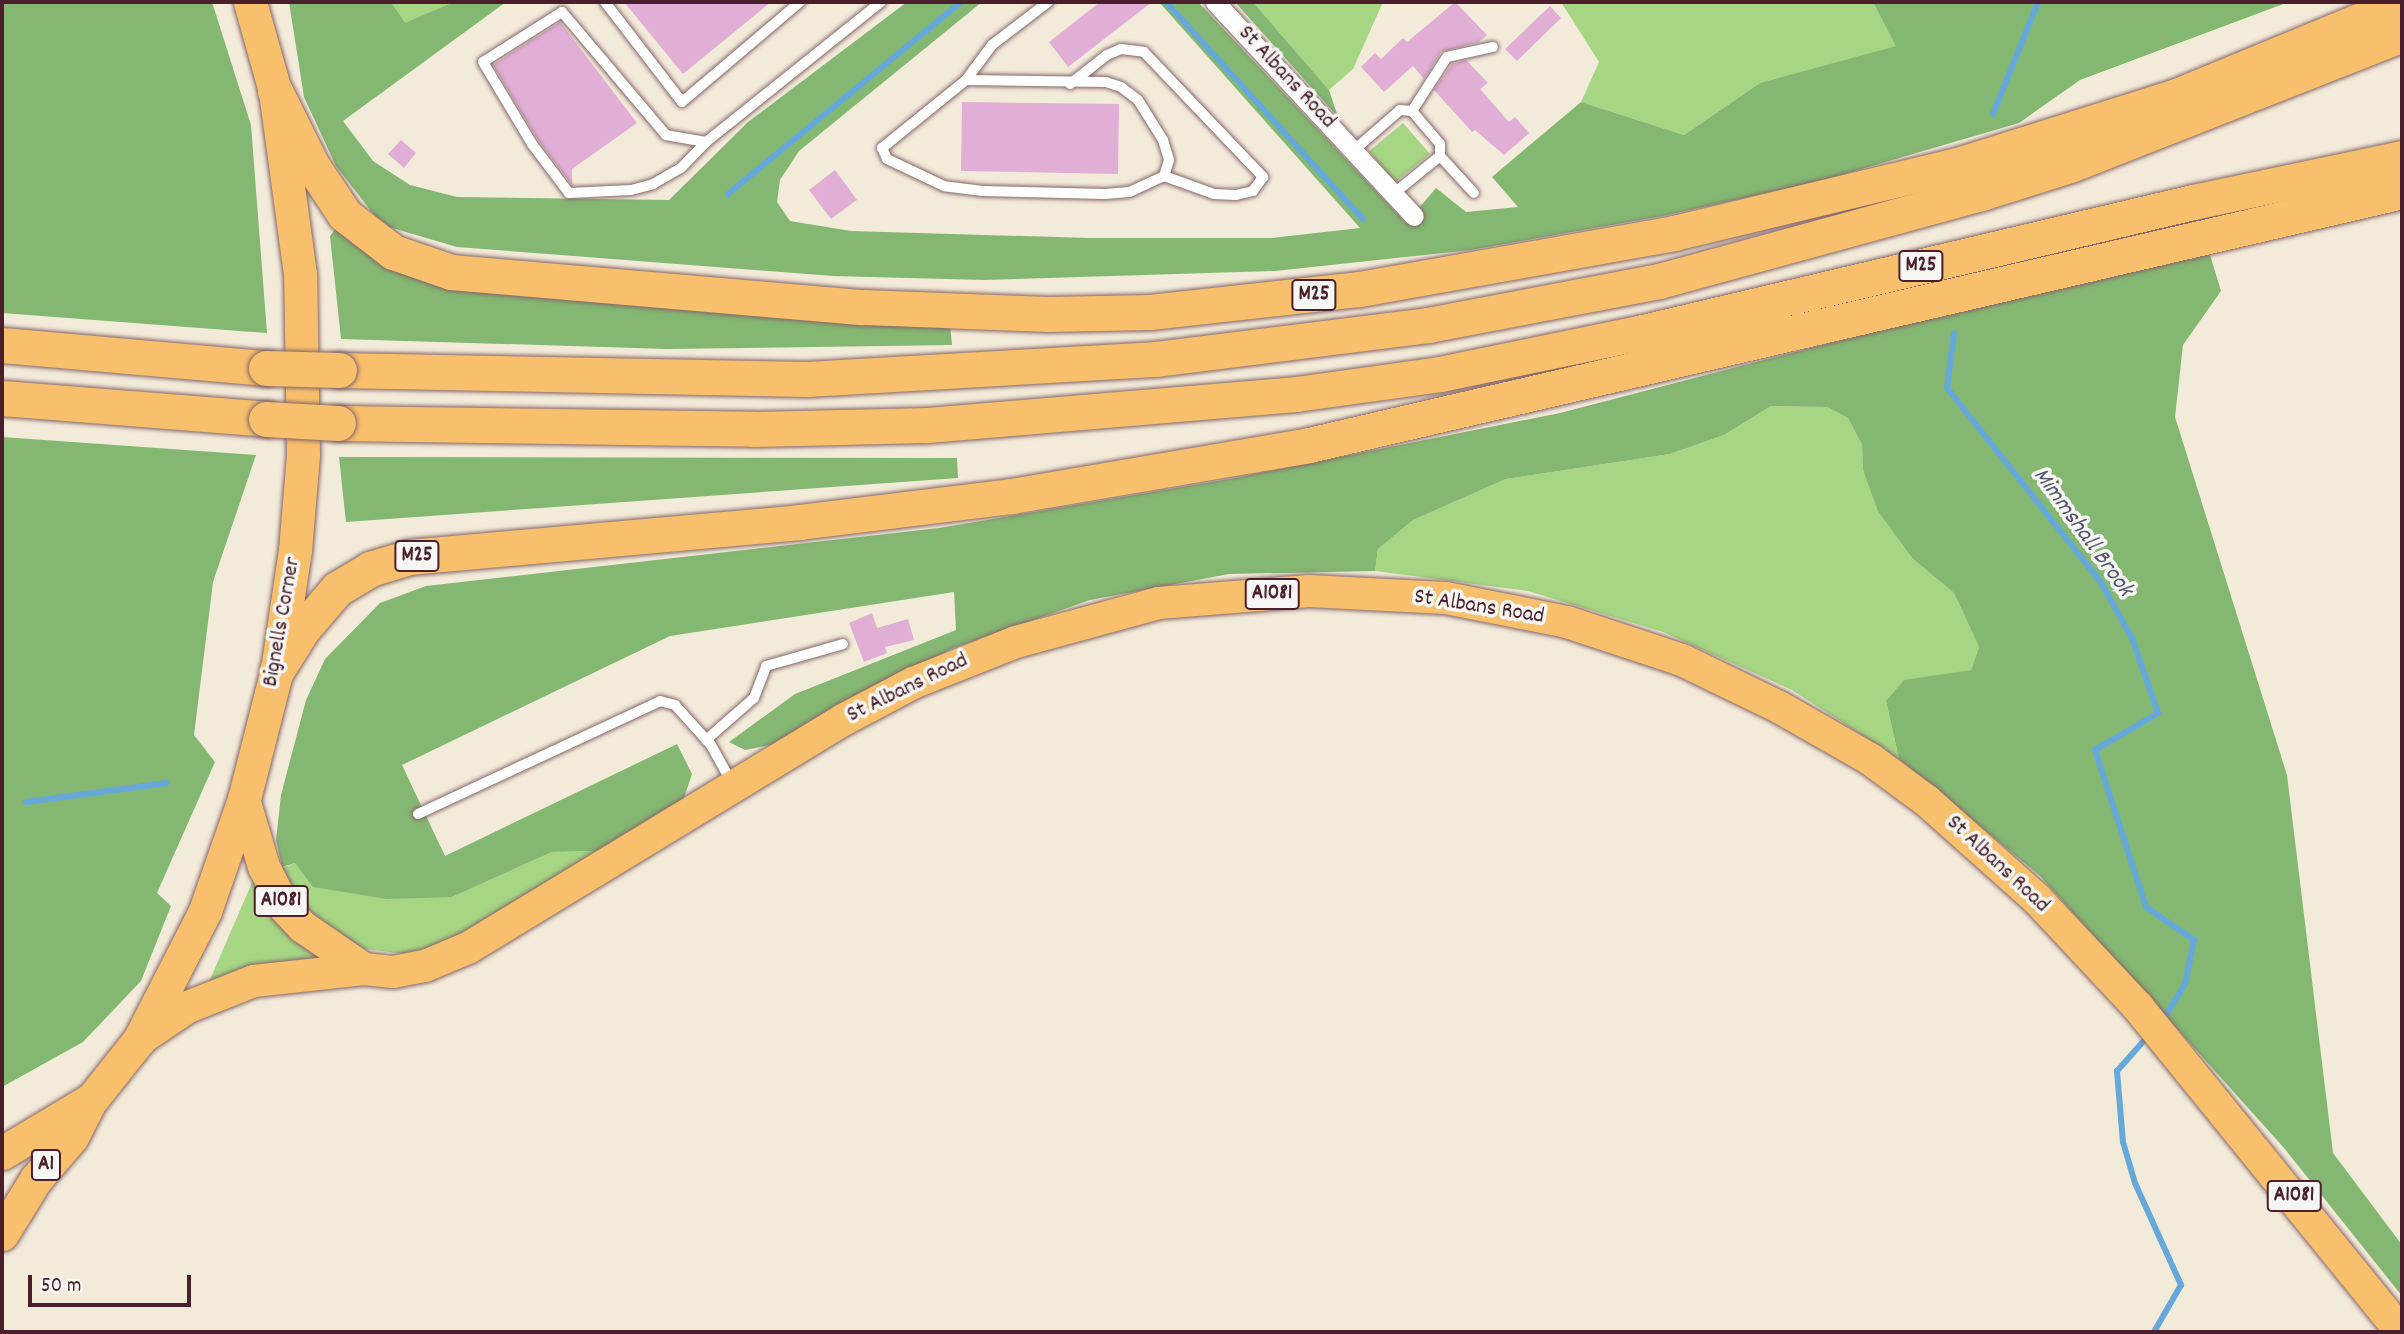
<!DOCTYPE html>
<html>
<head>
<meta charset="utf-8">
<style>
  body { margin:0 }
  #map { position:relative; width:2404px; height:1334px; overflow:hidden; background:#f3ebda; font-family:Dekko,sans-serif }
  div>[style] { position:absolute }
  [style*='--x'] { left:calc(var(--x)*1px); top:calc(var(--y)*1px); width:calc(var(--w)*1px); rotate:calc(var(--a)*1deg) }
  .green>* { inset:0; background:#a6d684 }
  .forest>* { inset:0; background:#84b772 }
  .stream>* { height:6px; margin:-3px; padding:0 3px; transform-origin:3px; border-radius:3px; background:#66a8da }
  .building>* { inset:0; background:#e1afd5 }
  .roads { filter:drop-shadow(0 0 2px #856668) drop-shadow(0 0 2px #856668) }
  .service>* { height:10px; margin:-5px; padding:0 5px; transform-origin:5px; border-radius:5px; background:#fff }
  .minor>* { height:19px; margin:-9.5px; padding:0 9.5px; transform-origin:9.5px; border-radius:9.5px; background:#fff }
  .primary>* { height:32px; margin:-16px; padding:0 16px; transform-origin:16px; border-radius:16px; background:#f8bf6c }
  .trunk>* { height:33px; margin:-16.5px; padding:0 16.5px; transform-origin:16.5px; border-radius:16.5px; background:#f8bf6c }
  .motorway>* { height:35px; margin:-17.5px; padding:0 17.5px; transform-origin:17.5px; border-radius:17.5px; background:#f8bf6c }
  .bridges { filter:drop-shadow(0 0 2px #856668) drop-shadow(0 0 2px #856668) }
  .motorway-bridge>* { height:35px; margin:-17.5px; padding:0 17.5px; transform-origin:17.5px; border-radius:17.5px; background:#f8bf6c }
  span { translate:-50% -50%; white-space:nowrap; text-align:center; line-height:1.15; -webkit-text-stroke:7px #f6f6f2; paint-order:stroke }
  .shield-label span { padding:2px 5px; background:#f6f6f2; border:2px solid; border-radius:5px; -webkit-text-stroke-width:0 }
  .shield-label { font-size:21px; color:#4a1f2b; font-weight:700 }
  .street-label { font-size:23px; color:#4a1f2b }
  .water-label { font-size:24px; color:#555671; font-style:italic }
  .frame { position:absolute; inset:0; border:4px solid #4a1f2b; pointer-events:none }
  .scale { position:absolute; left:28px; top:1275px; width:163px; height:32px; box-sizing:border-box; border:4px solid #4a1f2b; border-top:0; padding-left:9px; font-size:21px; line-height:24px; white-space:nowrap; color:#4a1f2b; -webkit-text-stroke:5px #f6f6f2; paint-order:stroke }
</style>
</head>
<body>
<div id="map">
  <div class="green">
    <i style="clip-path:polygon(391px 2px,454px 2px,405px 24px)"></i>
    <i style="clip-path:polygon(1253px 2px,1383px 2px,1353px 69px,1329px 90px)"></i>
    <i style="clip-path:polygon(1561px 2px,1873px 2px,1897px 46px,1760px 83px,1684px 135px,1581px 102px,1599px 62px)"></i>
    <i style="clip-path:polygon(1403px 123px,1430px 154px,1395px 182px,1369px 151px)"></i>
    <i style="clip-path:polygon(1771px 406px,1827px 407px,1848px 418px,1862px 445px,1863px 470px,1913px 559px,1954px 593px,1979px 647px,1971px 670px,1939px 676px,1886px 701px,1899px 759px,1792px 690px,1663px 632px,1528px 591px,1375px 571px,1378px 549px,1413px 520px,1506px 479px,1670px 454px,1724px 435px)"></i>
    <i style="clip-path:polygon(597px 851px,457px 939px,406px 954px,356px 948px,309px 922px,274px 871px,295px 863px,452px 897px,552px 852px)"></i>
    <i style="clip-path:polygon(254px 878px,281px 926px,323px 958px,257px 964px,208px 984px)"></i>
  </div>
  <div class="forest">
    <i style="clip-path:polygon(2px 2px,212px 2px,251px 125px,267px 333px,2px 313px)"></i>
    <i style="clip-path:polygon(289px 2px,391px 2px,405px 23px,454px 2px,506px 2px,343px 121px,373px 161px,410px 185px,457px 197px,669px 200px,748px 122px,907px 2px,982px 2px,799px 151px,780px 180px,777px 202px,790px 221px,851px 231px,1090px 238px,1272px 238px,1360px 228px,1159px 2px,1198px 2px,1406px 223px,1436px 188px,1466px 212px,1518px 207px,1492px 177px,1581px 102px,1684px 135px,1760px 83px,1896px 46px,1873px 2px,2289px 2px,2080px 80px,2019px 123px,1824px 180px,1668px 215px,1471px 250px,1275px 271px,984px 280px,833px 276px,457px 247px,382px 225px,336px 166px,304px 97px)"></i>
    <i style="clip-path:polygon(1235px 2px,1253px 2px,1329px 90px,1338px 117px)"></i>
    <i style="clip-path:polygon(336px 228px,379px 260px,950px 325px,952px 345px,667px 349px,341px 339px,330px 236px)"></i>
    <i style="clip-path:polygon(2207px 245px,2221px 291px,2183px 345px,2175px 417px,2287px 775px,2333px 1153px,2402px 1245px,2402px 1296px,2284px 1148px,2040px 876px,1899px 759px,1886px 701px,1904px 680px,1971px 670px,1979px 647px,1954px 593px,1913px 559px,1878px 511px,1863px 470px,1862px 445px,1848px 418px,1827px 407px,1771px 406px,1724px 435px,1670px 454px,1506px 479px,1413px 520px,1378px 549px,1375px 571px,1229px 574px,1090px 600px,953px 648px,770px 745px,745px 750px,729px 742px,795px 694px,956px 630px,954px 592px,670px 636px,402px 765px,445px 856px,677px 744px,692px 774px,684px 798px,597px 851px,552px 852px,452px 897px,387px 899px,313px 887px,295px 863px,282px 867px,276px 840px,281px 795px,306px 700px,325px 659px,380px 603px,426px 586px,939px 528px,1235px 478px,1560px 413px)"></i>
    <i style="clip-path:polygon(2px 437px,256px 455px,213px 582px,194px 735px,215px 762px,157px 893px,171px 906px,141px 981px,83px 1042px,2px 1087px)"></i>
    <i style="clip-path:polygon(339px 457px,957px 458px,958px 478px,346px 522px)"></i>
  </div>
  <div class="stream">
    <i style="--x:1166;--y:2;--w:293;--a:47.8"></i>
    <i style="--x:1993;--y:114;--w:121;--a:-68.1"></i>
    <i style="--x:728;--y:194;--w:302;--a:-39.5"></i>
    <i style="--x:1954;--y:333;--w:55;--a:97.3"></i>
    <i style="--x:1947;--y:388;--w:246;--a:51.6"></i>
    <i style="--x:2100;--y:581;--w:65;--a:60.7"></i>
    <i style="--x:2132;--y:638;--w:79;--a:70.9"></i>
    <i style="--x:2158;--y:713;--w:73;--a:149.6"></i>
    <i style="--x:2095;--y:750;--w:165;--a:72"></i>
    <i style="--x:2146;--y:907;--w:58;--a:34.5"></i>
    <i style="--x:2194;--y:940;--w:45;--a:101.6"></i>
    <i style="--x:2185;--y:984;--w:44;--a:121.9"></i>
    <i style="--x:26;--y:802;--w:142;--a:-7.7"></i>
    <i style="--x:2148;--y:1036;--w:47;--a:131.5"></i>
    <i style="--x:2117;--y:1071;--w:71;--a:85.2"></i>
    <i style="--x:2123;--y:1142;--w:43;--a:73.7"></i>
    <i style="--x:2135;--y:1183;--w:112;--a:65.7"></i>
    <i style="--x:2181;--y:1285;--w:54;--a:119.9"></i>
  </div>
  <div class="building">
    <i style="clip-path:polygon(624px 2px,771px 2px,683px 74px)"></i>
    <i style="clip-path:polygon(1100px 2px,1152px 2px,1068px 67px,1049px 42px)"></i>
    <i style="clip-path:polygon(1455px 2px,1487px 35px,1479px 42px,1441px 52px,1424px 79px,1413px 66px,1384px 92px,1361px 67px,1375px 53px,1381px 59px,1403px 38px,1407px 42px)"></i>
    <i style="clip-path:polygon(1550px 6px,1561px 18px,1517px 61px,1505px 49px)"></i>
    <i style="clip-path:polygon(560px 22px,637px 123px,572px 169px,572px 185px,538px 140px,493px 65px)"></i>
    <i style="clip-path:polygon(1466px 60px,1488px 83px,1480px 89px,1509px 122px,1515px 117px,1529px 133px,1504px 155px,1475px 130px,1472px 132px,1434px 90px,1452px 64px)"></i>
    <i style="clip-path:polygon(962px 102px,1119px 104px,1118px 174px,961px 171px)"></i>
    <i style="clip-path:polygon(401px 140px,416px 153px,404px 168px,388px 154px)"></i>
    <i style="clip-path:polygon(835px 170px,857px 200px,831px 219px,809px 190px)"></i>
    <i style="clip-path:polygon(872px 613px,877px 628px,908px 619px,914px 640px,885px 647px,887px 653px,864px 662px,849px 623px)"></i>
  </div>
  <div class="roads">
    <div class="service">
      <i style="--x:605;--y:2;--w:126;--a:52.4"></i>
      <i style="--x:682;--y:102;--w:155;--a:-40.3"></i>
      <i style="--x:966;--y:80;--w:140;--a:0.8"></i>
      <i style="--x:1106;--y:82;--w:16;--a:18"></i>
      <i style="--x:1121;--y:87;--w:21;--a:37"></i>
      <i style="--x:1138;--y:100;--w:47;--a:58"></i>
      <i style="--x:1163;--y:140;--w:21;--a:73"></i>
      <i style="--x:1169;--y:160;--w:17;--a:107"></i>
      <i style="--x:1164;--y:176;--w:38;--a:155"></i>
      <i style="--x:1129;--y:192;--w:24;--a:175"></i>
      <i style="--x:1105;--y:194;--w:122;--a:-178.6"></i>
      <i style="--x:983;--y:191;--w:39;--a:-173"></i>
      <i style="--x:944;--y:186;--w:63;--a:-154.7"></i>
      <i style="--x:887;--y:159;--w:12;--a:-114"></i>
      <i style="--x:882;--y:148;--w:108;--a:-39"></i>
      <i style="--x:966;--y:80;--w:44;--a:-53.4"></i>
      <i style="--x:992;--y:45;--w:71;--a:-37.5"></i>
      <i style="--x:1070;--y:84;--w:47;--a:-38.1"></i>
      <i style="--x:1107;--y:55;--w:15;--a:-23"></i>
      <i style="--x:1121;--y:49;--w:23;--a:7"></i>
      <i style="--x:1144;--y:52;--w:173;--a:46.4"></i>
      <i style="--x:1263;--y:177;--w:17;--a:126"></i>
      <i style="--x:1253;--y:191;--w:18;--a:167"></i>
      <i style="--x:1235;--y:195;--w:21;--a:-177"></i>
      <i style="--x:1214;--y:194;--w:53;--a:-160.2"></i>
      <i style="--x:1412;--y:111;--w:64;--a:-57.1"></i>
      <i style="--x:1447;--y:57;--w:47;--a:-12.3"></i>
      <i style="--x:706;--y:142;--w:41;--a:-170.1"></i>
      <i style="--x:666;--y:135;--w:161;--a:-130.2"></i>
      <i style="--x:562;--y:12;--w:93;--a:147.7"></i>
      <i style="--x:483;--y:62;--w:96;--a:59.1"></i>
      <i style="--x:532;--y:144;--w:61;--a:52.9"></i>
      <i style="--x:569;--y:193;--w:62;--a:-2.8"></i>
      <i style="--x:631;--y:190;--w:23;--a:-15"></i>
      <i style="--x:653;--y:184;--w:32;--a:-30"></i>
      <i style="--x:681;--y:168;--w:36;--a:-46"></i>
      <i style="--x:706;--y:142;--w:224;--a:-38.7"></i>
      <i style="--x:1353;--y:151;--w:62;--a:-41.1"></i>
      <i style="--x:1400;--y:110;--w:12;--a:5"></i>
      <i style="--x:1412;--y:111;--w:43;--a:49.7"></i>
      <i style="--x:1440;--y:144;--w:12;--a:90"></i>
      <i style="--x:1440;--y:156;--w:60;--a:141"></i>
      <i style="--x:1440;--y:156;--w:50;--a:47.4"></i>
      <i style="--x:706;--y:740;--w:64;--a:-41.2"></i>
      <i style="--x:754;--y:698;--w:34;--a:-69"></i>
      <i style="--x:766;--y:666;--w:80;--a:-15.9"></i>
      <i style="--x:418;--y:814;--w:267;--a:-25"></i>
      <i style="--x:660;--y:701;--w:16;--a:15"></i>
      <i style="--x:675;--y:705;--w:54;--a:48"></i>
      <i style="--x:711;--y:745;--w:43;--a:61.1"></i>
    </div>
    <div class="minor">
      <i style="--x:1215;--y:2;--w:292;--a:47.1"></i>
    </div>
    <div class="primary">
      <i style="--x:244;--y:799;--w:71;--a:73.6"></i>
      <i style="--x:264;--y:867;--w:46;--a:62.9"></i>
      <i style="--x:285;--y:908;--w:26;--a:47"></i>
      <i style="--x:303;--y:927;--w:74;--a:34.5"></i>
      <i style="--x:139;--y:1040;--w:59;--a:-34"></i>
      <i style="--x:188;--y:1007;--w:71;--a:-21.5"></i>
      <i style="--x:254;--y:981;--w:111;--a:-6.2"></i>
      <i style="--x:364;--y:969;--w:29;--a:6"></i>
      <i style="--x:393;--y:972;--w:33;--a:-11"></i>
      <i style="--x:425;--y:966;--w:47;--a:-22.7"></i>
      <i style="--x:468;--y:948;--w:439;--a:-31.3"></i>
      <i style="--x:843;--y:720;--w:79;--a:-27.9"></i>
      <i style="--x:913;--y:683;--w:111;--a:-21.7"></i>
      <i style="--x:1016;--y:642;--w:148;--a:-15.3"></i>
      <i style="--x:1159;--y:603;--w:150;--a:-4.6"></i>
      <i style="--x:1309;--y:591;--w:137;--a:2.9"></i>
      <i style="--x:1446;--y:598;--w:123;--a:11.2"></i>
      <i style="--x:1567;--y:622;--w:121;--a:18.3"></i>
      <i style="--x:1682;--y:660;--w:108;--a:25.9"></i>
      <i style="--x:1779;--y:707;--w:105;--a:29.7"></i>
      <i style="--x:1870;--y:759;--w:71;--a:36.4"></i>
      <i style="--x:1927;--y:801;--w:146;--a:41.7"></i>
      <i style="--x:2036;--y:898;--w:149;--a:46.9"></i>
      <i style="--x:2138;--y:1007;--w:418;--a:51"></i>
    </div>
    <div class="trunk">
      <i style="--x:2;--y:1153;--w:105;--a:-31"></i>
      <i style="--x:92;--y:1099;--w:75;--a:-51.5"></i>
      <i style="--x:139;--y:1040;--w:145;--a:-62.9"></i>
      <i style="--x:205;--y:911;--w:119;--a:-70.8"></i>
      <i style="--x:244;--y:799;--w:133;--a:-75.7"></i>
      <i style="--x:277;--y:670;--w:121;--a:-81.5"></i>
      <i style="--x:295;--y:550;--w:95;--a:-85.2"></i>
      <i style="--x:303;--y:455;--w:181;--a:-90.9"></i>
      <i style="--x:300;--y:274;--w:185;--a:-97.8"></i>
      <i style="--x:275;--y:91;--w:92;--a:-105.7"></i>
      <i style="--x:2;--y:1234;--w:65;--a:-58.3"></i>
      <i style="--x:36;--y:1179;--w:55;--a:-49.4"></i>
      <i style="--x:72;--y:1137;--w:37;--a:-63"></i>
    </div>
    <div class="motorway">
      <i style="--x:275;--y:91;--w:81;--a:63.7"></i>
      <i style="--x:311;--y:164;--w:61;--a:56.3"></i>
      <i style="--x:345;--y:215;--w:61;--a:37.6"></i>
      <i style="--x:393;--y:252;--w:61;--a:19"></i>
      <i style="--x:451;--y:272;--w:413;--a:4.9"></i>
      <i style="--x:863;--y:307;--w:185;--a:2.2"></i>
      <i style="--x:1048;--y:314;--w:102;--a:-1.1"></i>
      <i style="--x:1150;--y:312;--w:211;--a:-6.3"></i>
      <i style="--x:1360;--y:289;--w:319;--a:-10.1"></i>
      <i style="--x:1674;--y:233;--w:295;--a:-13.5"></i>
      <i style="--x:1961;--y:164;--w:223;--a:-17.5"></i>
      <i style="--x:2174;--y:97;--w:247;--a:-22.4"></i>
      <i style="--x:2;--y:345;--w:265;--a:5"></i>
      <i style="--x:339;--y:370;--w:468;--a:1.1"></i>
      <i style="--x:807;--y:379;--w:350;--a:-3.3"></i>
      <i style="--x:1156;--y:359;--w:274;--a:-7.1"></i>
      <i style="--x:1428;--y:325;--w:235;--a:-10.8"></i>
      <i style="--x:1659;--y:281;--w:334;--a:-15.3"></i>
      <i style="--x:1981;--y:193;--w:93;--a:-17.5"></i>
      <i style="--x:2070;--y:165;--w:357;--a:-21.5"></i>
      <i style="--x:2;--y:398;--w:265;--a:4.5"></i>
      <i style="--x:338;--y:423;--w:416;--a:0.8"></i>
      <i style="--x:754;--y:429;--w:173;--a:-1.3"></i>
      <i style="--x:927;--y:425;--w:370;--a:-4.8"></i>
      <i style="--x:1296;--y:394;--w:145;--a:-7.9"></i>
      <i style="--x:1440;--y:374;--w:207;--a:-11.7"></i>
      <i style="--x:1643;--y:332;--w:565;--a:-13.3"></i>
      <i style="--x:2193;--y:202;--w:214;--a:-11.9"></i>
      <i style="--x:277;--y:670;--w:47;--a:-58"></i>
      <i style="--x:302;--y:630;--w:54;--a:-49.5"></i>
      <i style="--x:337;--y:589;--w:39;--a:-31"></i>
      <i style="--x:370;--y:569;--w:41;--a:-17.1"></i>
      <i style="--x:409;--y:557;--w:392;--a:-5.1"></i>
      <i style="--x:799;--y:522;--w:214;--a:-7"></i>
      <i style="--x:1011;--y:496;--w:302;--a:-9.7"></i>
      <i style="--x:1309;--y:445;--w:1122;--a:-13.08"></i>
    </div>
  </div>
  <div class="bridges">
    <div class="motorway-bridge">
      <i style="--x:266;--y:368;--w:73;--a:1.6"></i>
      <i style="--x:266;--y:419;--w:72;--a:3.2"></i>
    </div>
  </div>
  <div class="shield-label">
    <span style="left:1921px;top:266px">M25</span>
    <span style="left:1314px;top:295px">M25</span>
    <span style="left:417px;top:556px">M25</span>
    <span style="left:1272px;top:594px">A1081</span>
    <span style="left:281px;top:901px">A1081</span>
    <span style="left:46px;top:1165px">A1</span>
    <span style="left:2294px;top:1196px">A1081</span>
  </div>
  <div class="street-label">
    <span style="left:1286px;top:78px;rotate:47deg">St Albans Road</span>
    <span style="left:1479px;top:608px;rotate:9deg">St Albans Road</span>
    <span style="left:283px;top:622px;rotate:-80deg">Bignells Corner</span>
    <span style="left:908px;top:689px;rotate:-26deg">St Albans Road</span>
    <span style="left:1997px;top:865px;rotate:43deg">St Albans Road</span>
  </div>
  <div class="water-label">
    <span style="left:2082px;top:533px;rotate:54deg">Mimmshall Brook</span>
  </div>
  <div class="frame"></div>
  <div class="scale">50 m</div>
</div>
</body>
</html>
